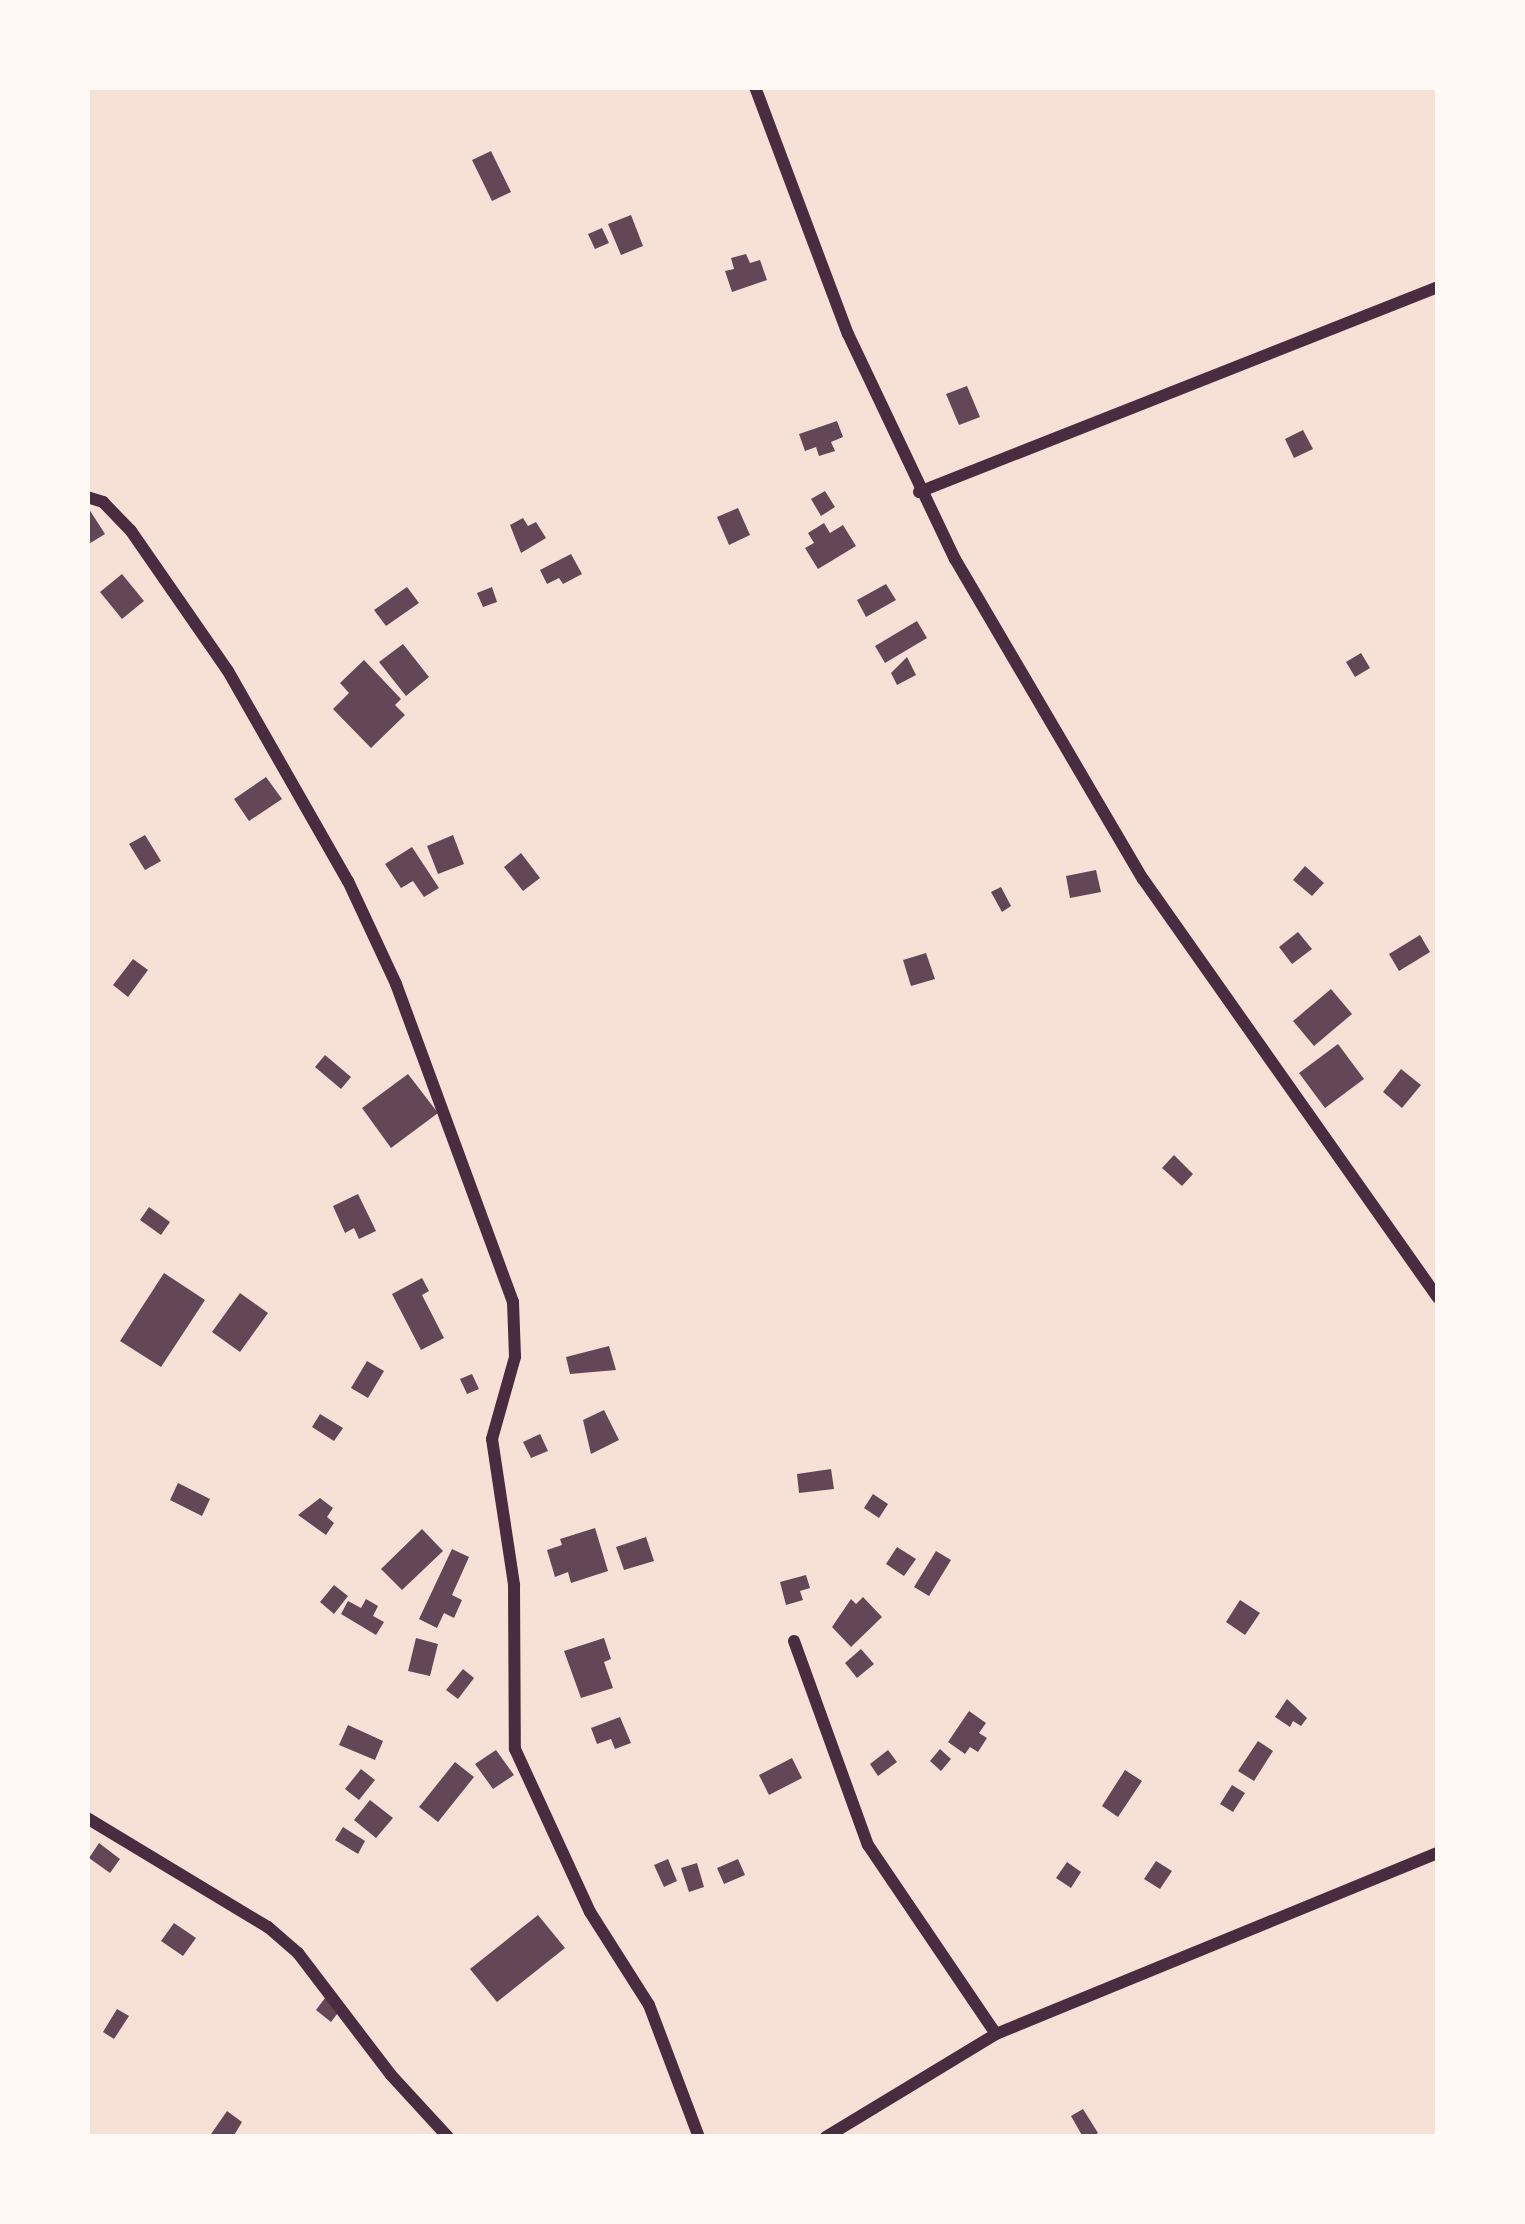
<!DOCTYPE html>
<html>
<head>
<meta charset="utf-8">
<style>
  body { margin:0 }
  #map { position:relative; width:1525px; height:2224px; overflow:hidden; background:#f7e1d7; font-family:"IBM Plex Sans",sans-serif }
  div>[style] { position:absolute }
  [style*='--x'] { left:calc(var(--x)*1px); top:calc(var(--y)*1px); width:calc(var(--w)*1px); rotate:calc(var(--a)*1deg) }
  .building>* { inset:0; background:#644757 }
  .minor>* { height:12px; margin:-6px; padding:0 6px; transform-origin:6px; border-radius:6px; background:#4a2c40 }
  span { translate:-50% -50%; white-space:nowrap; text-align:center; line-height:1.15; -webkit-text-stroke:9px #fffaf5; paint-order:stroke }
  .frame { position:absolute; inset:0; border:90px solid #fffaf5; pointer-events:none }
</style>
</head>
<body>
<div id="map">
  <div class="building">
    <i style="clip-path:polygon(491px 151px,511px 192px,492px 201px,472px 160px)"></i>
    <i style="clip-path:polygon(631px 215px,643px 246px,621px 255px,608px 224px)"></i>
    <i style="clip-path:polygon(602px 228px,609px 243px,595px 249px,588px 234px)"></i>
    <i style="clip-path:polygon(746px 254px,750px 263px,760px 260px,767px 280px,732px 292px,725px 271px,734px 269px,731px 258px)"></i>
    <i style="clip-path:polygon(967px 386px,980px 417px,959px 425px,946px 394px)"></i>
    <i style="clip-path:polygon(837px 421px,843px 437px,831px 442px,835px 451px,819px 456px,816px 447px,805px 451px,799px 434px)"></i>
    <i style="clip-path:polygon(1303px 430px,1313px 449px,1294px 458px,1285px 439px)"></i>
    <i style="clip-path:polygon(825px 491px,835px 507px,821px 516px,811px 499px)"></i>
    <i style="clip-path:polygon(87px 506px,105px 534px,87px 545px)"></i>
    <i style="clip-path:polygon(738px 508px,750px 535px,729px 545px,717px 517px)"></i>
    <i style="clip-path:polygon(523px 518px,528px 526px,536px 522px,546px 538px,521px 553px,510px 525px)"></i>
    <i style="clip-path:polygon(824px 523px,830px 533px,843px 525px,856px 546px,818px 569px,805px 548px,814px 543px,808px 533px)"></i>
    <i style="clip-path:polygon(571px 554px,582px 574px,563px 584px,559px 578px,547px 584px,540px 570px)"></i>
    <i style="clip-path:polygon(122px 574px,144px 601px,122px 619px,100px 592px)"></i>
    <i style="clip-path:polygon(886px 584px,896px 600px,866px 617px,857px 600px)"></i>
    <i style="clip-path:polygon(407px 587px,419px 603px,386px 626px,374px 610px)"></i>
    <i style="clip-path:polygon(492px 587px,497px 602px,483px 607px,477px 593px)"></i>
    <i style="clip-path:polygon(917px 621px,927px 638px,885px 663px,875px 646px)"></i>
    <i style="clip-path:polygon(403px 644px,429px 677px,406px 696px,379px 662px)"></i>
    <i style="clip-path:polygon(1361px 653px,1370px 668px,1355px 677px,1346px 662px)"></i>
    <i style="clip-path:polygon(907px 657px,916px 675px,897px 685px,891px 673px)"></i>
    <i style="clip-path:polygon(364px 660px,401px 699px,395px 705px,405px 715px,371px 748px,333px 709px,349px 693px,340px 683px)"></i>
    <i style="clip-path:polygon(266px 777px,282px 799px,249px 821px,234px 799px)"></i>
    <i style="clip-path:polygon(145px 835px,161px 861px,145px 870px,129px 844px)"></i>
    <i style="clip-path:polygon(453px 835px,464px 864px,438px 874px,427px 846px)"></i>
    <i style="clip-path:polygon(412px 847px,439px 888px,424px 897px,413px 881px,401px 888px,385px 864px)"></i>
    <i style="clip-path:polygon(521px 853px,540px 878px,523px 891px,504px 867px)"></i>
    <i style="clip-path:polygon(1305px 866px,1324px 883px,1312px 896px,1293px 880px)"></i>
    <i style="clip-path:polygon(1096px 870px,1101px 892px,1070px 898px,1066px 876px)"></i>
    <i style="clip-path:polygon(1001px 887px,1011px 906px,1002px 912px,991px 892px)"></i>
    <i style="clip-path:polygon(1298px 932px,1312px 949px,1292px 964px,1279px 947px)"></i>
    <i style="clip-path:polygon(1420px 935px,1430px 952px,1399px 971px,1389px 954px)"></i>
    <i style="clip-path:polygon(926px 953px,935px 979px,911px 986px,903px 960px)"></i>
    <i style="clip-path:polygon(133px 959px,148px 970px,128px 997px,113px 985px)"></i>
    <i style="clip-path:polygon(1331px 989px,1352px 1014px,1314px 1046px,1293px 1021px)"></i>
    <i style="clip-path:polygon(1338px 1044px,1364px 1079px,1325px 1108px,1299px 1073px)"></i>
    <i style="clip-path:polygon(325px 1055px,351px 1077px,341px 1089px,315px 1067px)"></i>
    <i style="clip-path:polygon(1401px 1069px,1421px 1085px,1402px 1108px,1383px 1092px)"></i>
    <i style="clip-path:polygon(408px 1074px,438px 1113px,391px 1148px,362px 1108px)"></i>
    <i style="clip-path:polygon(1174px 1155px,1193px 1174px,1182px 1186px,1162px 1168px)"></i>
    <i style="clip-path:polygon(358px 1194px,376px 1231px,359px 1239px,354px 1228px,345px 1233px,333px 1206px)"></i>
    <i style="clip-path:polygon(149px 1207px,170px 1222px,161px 1235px,140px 1220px)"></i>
    <i style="clip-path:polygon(164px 1273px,205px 1300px,161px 1367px,120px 1341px)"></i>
    <i style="clip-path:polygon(422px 1278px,429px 1291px,422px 1295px,444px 1338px,421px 1350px,392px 1294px)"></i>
    <i style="clip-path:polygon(240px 1293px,268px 1313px,240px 1352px,212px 1332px)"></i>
    <i style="clip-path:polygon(609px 1346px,616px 1370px,570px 1374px,566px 1357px)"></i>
    <i style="clip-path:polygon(367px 1361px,384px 1371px,368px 1398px,351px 1388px)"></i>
    <i style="clip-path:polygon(472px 1374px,479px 1389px,467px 1394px,460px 1379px)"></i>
    <i style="clip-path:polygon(604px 1410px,619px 1440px,591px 1454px,583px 1420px)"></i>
    <i style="clip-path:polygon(320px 1414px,343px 1428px,334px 1441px,312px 1427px)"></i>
    <i style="clip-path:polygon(540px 1434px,548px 1451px,531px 1458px,523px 1442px)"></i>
    <i style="clip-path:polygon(831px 1469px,834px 1489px,799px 1493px,797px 1474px)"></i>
    <i style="clip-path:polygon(178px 1483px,210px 1499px,202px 1516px,170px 1500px)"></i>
    <i style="clip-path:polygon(873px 1494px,888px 1504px,879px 1518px,864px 1508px)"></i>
    <i style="clip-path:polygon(320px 1498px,333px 1508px,327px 1517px,334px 1523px,326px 1535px,298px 1515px)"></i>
    <i style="clip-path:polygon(595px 1528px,608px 1571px,571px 1583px,568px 1572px,555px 1577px,547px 1550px,562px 1545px,560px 1539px)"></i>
    <i style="clip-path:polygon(422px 1529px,443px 1551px,402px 1590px,381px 1569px)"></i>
    <i style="clip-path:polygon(646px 1537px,654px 1561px,624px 1570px,616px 1547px)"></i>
    <i style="clip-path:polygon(897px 1547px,916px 1559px,904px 1576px,886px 1564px)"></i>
    <i style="clip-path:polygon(452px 1549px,469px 1557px,452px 1595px,462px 1600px,454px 1618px,444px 1613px,437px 1628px,419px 1619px)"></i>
    <i style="clip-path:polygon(936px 1551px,951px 1560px,929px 1596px,914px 1587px)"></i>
    <i style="clip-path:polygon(806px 1575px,810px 1588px,800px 1591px,803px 1600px,786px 1605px,780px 1582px)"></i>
    <i style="clip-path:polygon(334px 1585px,348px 1596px,334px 1614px,320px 1602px)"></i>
    <i style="clip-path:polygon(863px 1597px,882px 1617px,851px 1647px,832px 1627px,851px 1599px,856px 1604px)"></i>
    <i style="clip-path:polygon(366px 1599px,378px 1606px,373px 1616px,384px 1622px,376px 1635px,341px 1614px,348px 1601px,361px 1608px)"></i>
    <i style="clip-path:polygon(1240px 1600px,1260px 1613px,1245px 1635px,1226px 1622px)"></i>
    <i style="clip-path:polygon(416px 1638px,438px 1644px,430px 1676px,408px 1671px)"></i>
    <i style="clip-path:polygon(604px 1638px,611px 1659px,604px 1662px,613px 1688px,581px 1698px,564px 1651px)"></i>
    <i style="clip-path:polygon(861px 1649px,874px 1664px,857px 1678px,845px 1663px)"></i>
    <i style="clip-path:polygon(463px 1669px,474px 1678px,458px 1699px,446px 1690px)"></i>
    <i style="clip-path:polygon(1287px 1699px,1307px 1718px,1301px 1726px,1293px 1721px,1290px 1727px,1275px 1717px)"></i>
    <i style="clip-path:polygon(969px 1711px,986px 1723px,979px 1733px,987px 1738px,978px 1752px,970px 1747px,965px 1754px,948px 1742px)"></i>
    <i style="clip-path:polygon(620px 1717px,631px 1743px,615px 1749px,611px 1739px,597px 1744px,591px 1728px)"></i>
    <i style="clip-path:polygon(348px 1725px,383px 1741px,375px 1760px,339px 1745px)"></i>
    <i style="clip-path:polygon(1258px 1741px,1273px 1751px,1254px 1781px,1238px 1771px)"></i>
    <i style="clip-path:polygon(940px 1749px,951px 1759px,941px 1771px,930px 1761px)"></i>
    <i style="clip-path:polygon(496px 1750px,514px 1775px,493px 1789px,475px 1764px)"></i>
    <i style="clip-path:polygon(888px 1750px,897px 1762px,878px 1776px,870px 1764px)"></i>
    <i style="clip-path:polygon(792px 1758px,802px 1778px,769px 1795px,759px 1775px)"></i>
    <i style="clip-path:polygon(455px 1762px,474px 1777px,438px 1822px,419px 1807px)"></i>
    <i style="clip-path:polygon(361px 1769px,375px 1780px,359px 1800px,345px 1789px)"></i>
    <i style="clip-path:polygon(1125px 1770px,1142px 1781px,1118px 1817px,1102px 1806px)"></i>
    <i style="clip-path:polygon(1232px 1785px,1245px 1793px,1233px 1812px,1220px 1804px)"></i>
    <i style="clip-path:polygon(370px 1800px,393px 1818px,376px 1838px,354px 1820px)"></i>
    <i style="clip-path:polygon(343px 1827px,365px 1841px,358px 1854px,335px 1840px)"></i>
    <i style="clip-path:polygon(99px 1843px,120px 1859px,110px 1873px,89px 1858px)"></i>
    <i style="clip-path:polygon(668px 1859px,677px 1881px,664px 1887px,654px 1865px)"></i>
    <i style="clip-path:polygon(738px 1859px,745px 1875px,724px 1884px,717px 1868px)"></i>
    <i style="clip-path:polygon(1156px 1861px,1172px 1871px,1160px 1889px,1144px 1879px)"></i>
    <i style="clip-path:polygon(1067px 1862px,1081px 1872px,1071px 1888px,1056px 1878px)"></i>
    <i style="clip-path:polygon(697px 1863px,704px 1887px,689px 1892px,681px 1868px)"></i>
    <i style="clip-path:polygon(538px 1915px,565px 1948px,497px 2002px,470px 1969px)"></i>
    <i style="clip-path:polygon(174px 1923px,196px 1938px,183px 1956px,161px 1941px)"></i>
    <i style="clip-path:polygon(325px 1998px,340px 2010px,331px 2022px,316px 2010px)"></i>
    <i style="clip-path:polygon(117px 2009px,129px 2016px,114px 2039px,103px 2032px)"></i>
    <i style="clip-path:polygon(1083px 2109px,1098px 2133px,1091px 2137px,1083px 2137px,1071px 2116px)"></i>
    <i style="clip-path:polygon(227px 2111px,242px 2122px,233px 2137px,209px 2137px)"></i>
  </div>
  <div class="minor">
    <i style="--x:755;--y:87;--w:264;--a:69.4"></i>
    <i style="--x:848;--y:334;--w:249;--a:64.6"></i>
    <i style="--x:955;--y:559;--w:371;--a:59.6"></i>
    <i style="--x:1143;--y:879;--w:512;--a:54.85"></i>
    <i style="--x:919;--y:492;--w:558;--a:-21.55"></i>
    <i style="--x:87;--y:497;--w:17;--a:17"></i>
    <i style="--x:103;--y:502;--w:40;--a:46"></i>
    <i style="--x:131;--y:531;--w:170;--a:55.3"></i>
    <i style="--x:228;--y:671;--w:242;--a:60.3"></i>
    <i style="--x:348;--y:881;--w:114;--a:65"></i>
    <i style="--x:396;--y:984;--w:339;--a:69.8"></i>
    <i style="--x:513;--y:1302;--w:55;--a:87.9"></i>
    <i style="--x:515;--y:1357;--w:85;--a:105.7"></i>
    <i style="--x:492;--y:1439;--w:148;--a:81.4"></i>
    <i style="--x:514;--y:1585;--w:164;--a:89.7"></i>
    <i style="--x:515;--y:1749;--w:179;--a:65.3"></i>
    <i style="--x:590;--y:1912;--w:110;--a:57.6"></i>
    <i style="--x:649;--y:2005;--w:141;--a:69.3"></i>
    <i style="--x:794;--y:1641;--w:217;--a:70.1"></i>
    <i style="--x:868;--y:1845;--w:228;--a:55.9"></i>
    <i style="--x:87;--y:1818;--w:211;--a:31.1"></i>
    <i style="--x:268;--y:1927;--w:40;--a:41"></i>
    <i style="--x:298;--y:1953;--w:153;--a:52.7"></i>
    <i style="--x:391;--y:2075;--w:84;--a:47.4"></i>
    <i style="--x:826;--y:2137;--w:199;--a:-31.2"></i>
    <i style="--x:996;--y:2034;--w:478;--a:-22.3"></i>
  </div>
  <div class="frame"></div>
</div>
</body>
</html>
